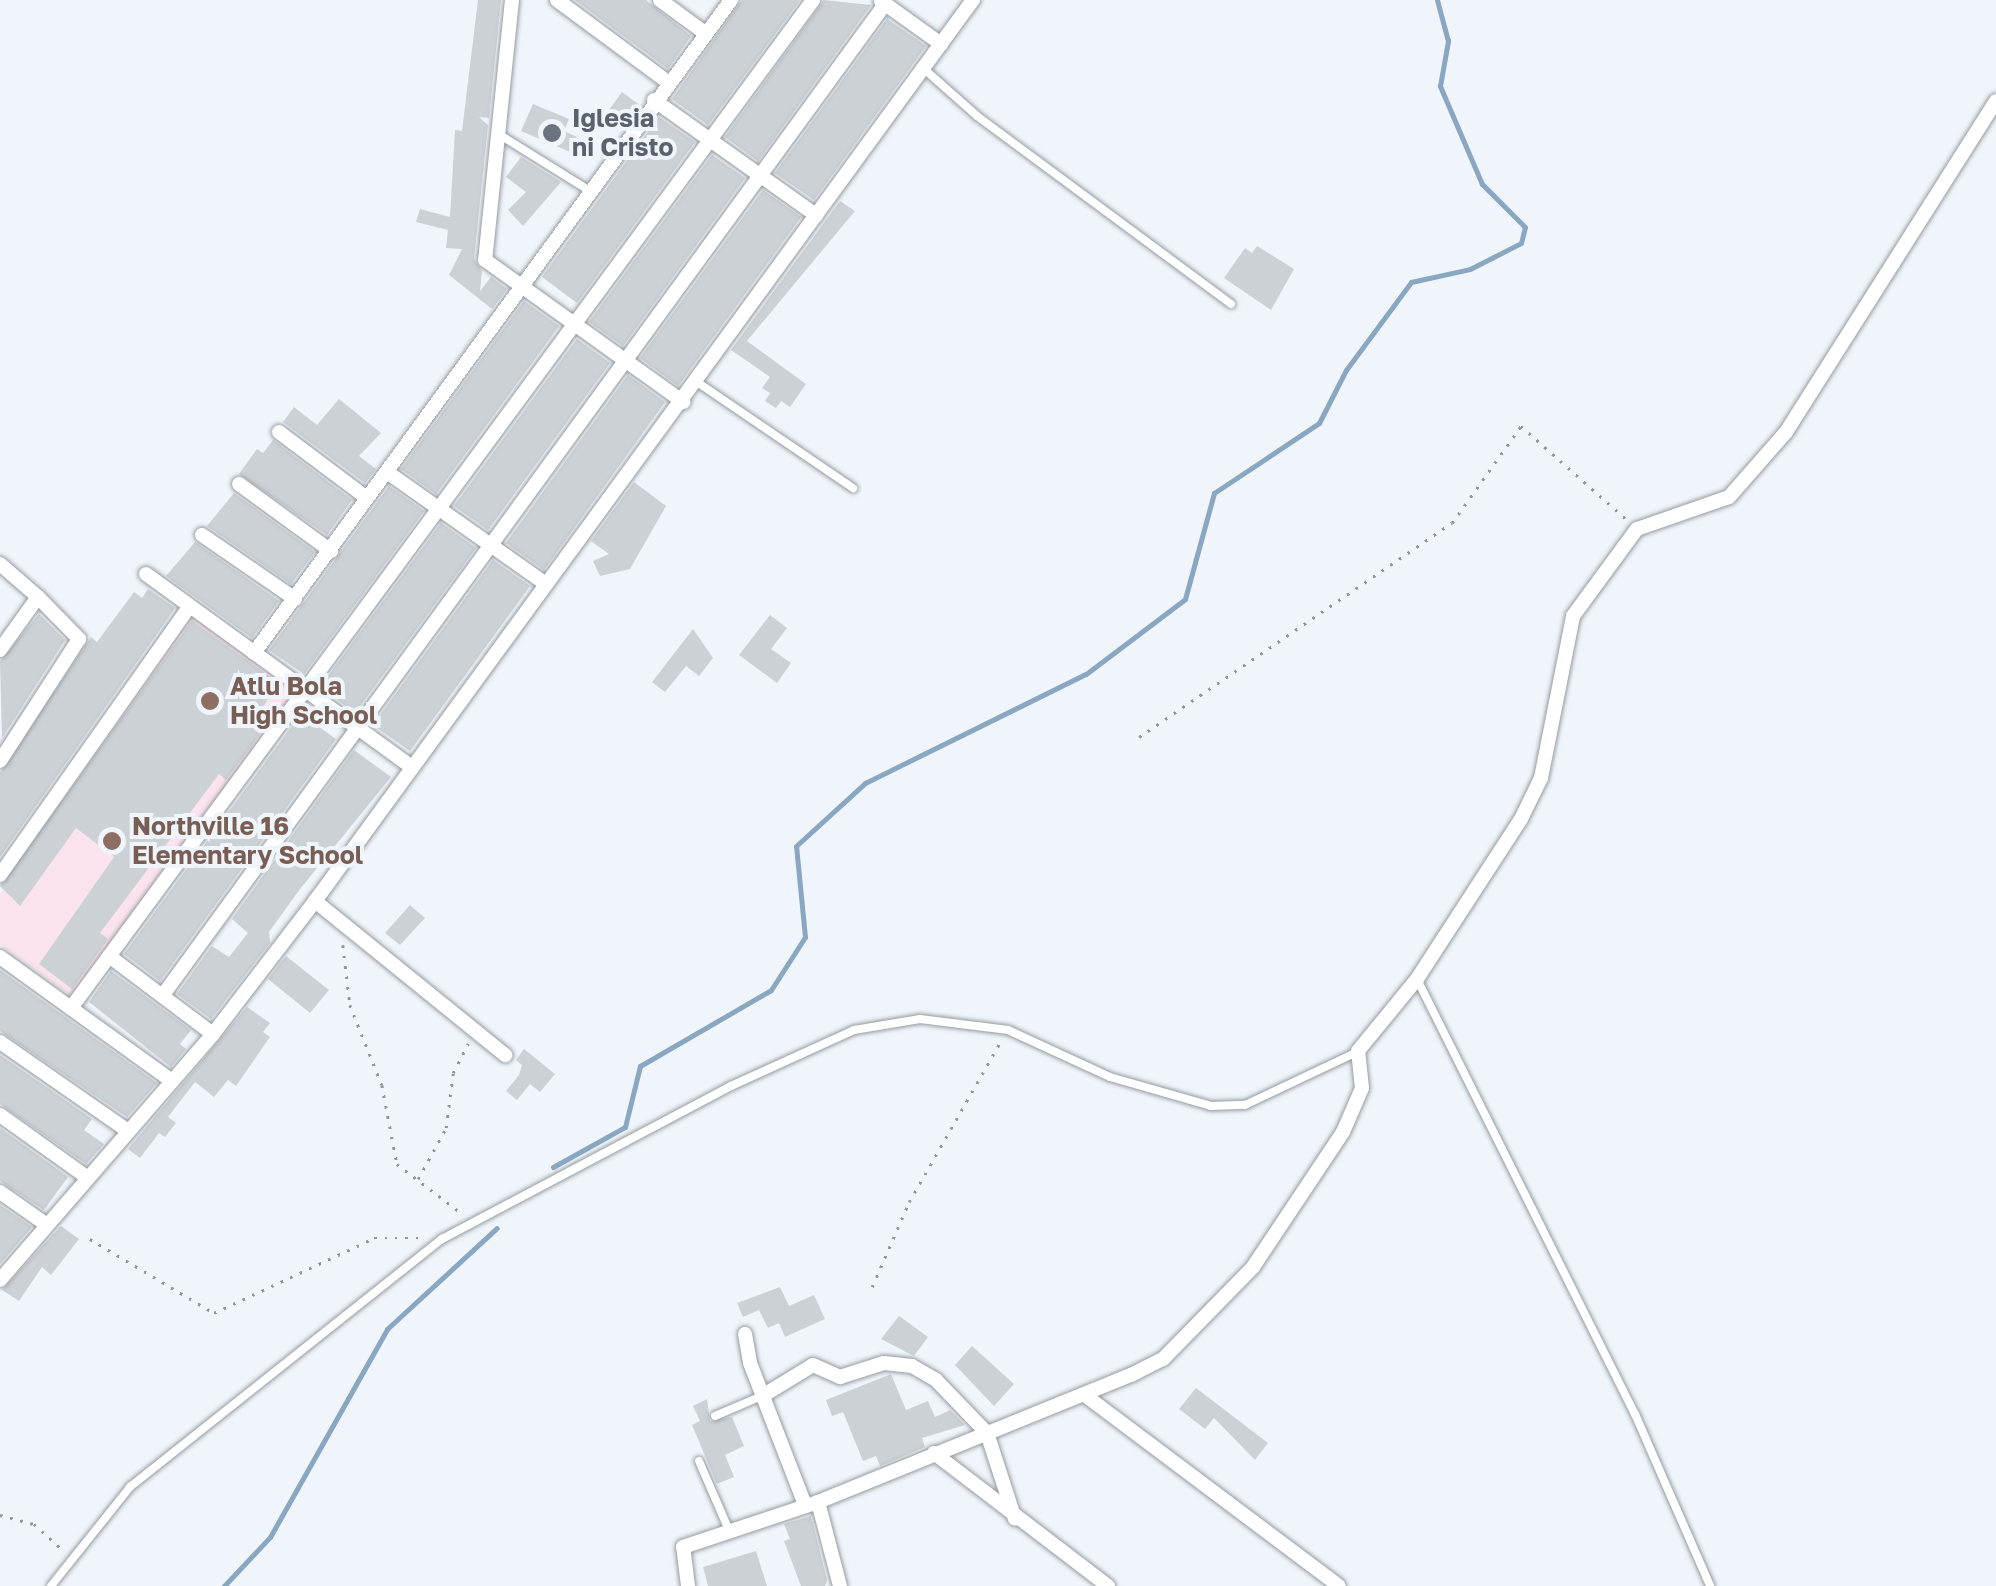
<!DOCTYPE html>
<html>
<head>
<meta charset="utf-8">
<style>
  body { margin:0 }
  #map { position:relative; width:1996px; height:1586px; overflow:hidden; background:#eff5fa; font-family:"Golos Text",sans-serif }
  div>[style] { position:absolute }
  [style*='--x'] { left:calc(var(--x)*1px); top:calc(var(--y)*1px); width:calc(var(--w)*1px); rotate:calc(var(--a)*1deg) }
  .education>* { inset:0; background:#fae3ef }
  .stream>* { height:5px; margin:-2.5px; padding:0 2.5px; transform-origin:2.5px; border-radius:2.5px; background:#8aa7c2 }
  .building>* { inset:0; background:#ccd1d6 }
  .path>* { height:2.5px; margin-top:-1.25px; transform-origin:0; background:repeating-linear-gradient(90deg,#92979a 0 2.5px,transparent 0 10.5px) }
  .roads { filter:drop-shadow(0 0 2px #959b9f) drop-shadow(0 0 2px #959b9f) }
  .service>* { height:8px; margin:-4px; padding:0 4px; transform-origin:4px; border-radius:4px; background:#fff }
  .minor>* { height:14px; margin:-7px; padding:0 7px; transform-origin:7px; border-radius:7px; background:#fff }
  .dots>* { width:28px; height:28px; translate:-50% -50%; box-sizing:border-box; border:5px solid #eff5fa; border-radius:50% }
  span { translate:-50% -50%; white-space:nowrap; text-align:center; line-height:1.15; -webkit-text-stroke:8px #eff5fa; paint-order:stroke }
  .worship-label { font-size:25px; color:#5b616d; font-weight:700 }
  .left { translate:0 -50%; text-align:left }
  .education-label { font-size:25px; color:#785e54; font-weight:700 }
</style>
</head>
<body>
<div id="map">
  <div class="education">
    <i style="clip-path:polygon(192px 615px,298px 694px,72px 997px,0 944px,0 894px)"></i>
  </div>
  <div class="stream">
    <i style="--x:553;--y:1167;--w:82;--a:-29.1"></i>
    <i style="--x:625;--y:1127;--w:63;--a:-76.2"></i>
    <i style="--x:640;--y:1066;--w:151;--a:-30.1"></i>
    <i style="--x:771;--y:990;--w:63;--a:-57.3"></i>
    <i style="--x:805;--y:937;--w:91;--a:-95.6"></i>
    <i style="--x:796;--y:846;--w:93;--a:-42.4"></i>
    <i style="--x:865;--y:783;--w:246;--a:-26.3"></i>
    <i style="--x:1086;--y:674;--w:124;--a:-37.1"></i>
    <i style="--x:1185;--y:599;--w:110;--a:-74.7"></i>
    <i style="--x:1214;--y:493;--w:126;--a:-33.7"></i>
    <i style="--x:1319;--y:423;--w:59;--a:-63"></i>
    <i style="--x:1346;--y:370;--w:109;--a:-53.5"></i>
    <i style="--x:1411;--y:282;--w:60;--a:-12.4"></i>
    <i style="--x:1470;--y:269;--w:57;--a:-27"></i>
    <i style="--x:1521;--y:243;--w:16;--a:-76"></i>
    <i style="--x:1525;--y:227;--w:61;--a:-135"></i>
    <i style="--x:1482;--y:184;--w:107;--a:-113.2"></i>
    <i style="--x:1440;--y:86;--w:46;--a:-79.9"></i>
    <i style="--x:1448;--y:41;--w:42;--a:-105"></i>
    <i style="--x:224;--y:1586;--w:67;--a:-46.8"></i>
    <i style="--x:270;--y:1537;--w:239;--a:-60.6"></i>
    <i style="--x:387;--y:1329;--w:149;--a:-42.6"></i>
  </div>
  <div class="building">
    <i style="clip-path:polygon(478px 0,501px 0,489px 118px,479px 117px,488px 125px,474px 259px,482px 271px,480px 291px,491px 277px,507px 289px,492px 309px,449px 275px,462px 249px,446px 248px,448px 230px,416px 222px,420px 209px,450px 217px,455px 130px,462px 131px)"></i>
    <i style="clip-path:polygon(575px 0,646px 0,691px 36px,668px 69px)"></i>
    <i style="clip-path:polygon(742px 0,800px 0,708px 125px,672px 99px)"></i>
    <i style="clip-path:polygon(824px 0,871px 5px,758px 161px,725px 137px)"></i>
    <i style="clip-path:polygon(887px 19px,926px 46px,814px 200px,775px 173px)"></i>
    <i style="clip-path:polygon(622px 92px,641px 106px,625px 127px,606px 114px)"></i>
    <i style="clip-path:polygon(533px 104px,569px 119px,564px 131px,577px 137px,570px 152px,521px 131px)"></i>
    <i style="clip-path:polygon(659px 117px,695px 142px,577px 303px,542px 277px)"></i>
    <i style="clip-path:polygon(712px 155px,745px 178px,623px 346px,589px 322px)"></i>
    <i style="clip-path:polygon(521px 157px,561px 182px,523px 226px,508px 210px,526px 192px,506px 177px)"></i>
    <i style="clip-path:polygon(763px 190px,801px 217px,678px 386px,640px 358px)"></i>
    <i style="clip-path:polygon(840px 201px,855px 211px,747px 341px,806px 384px,790px 407px,781px 401px,776px 408px,765px 401px,770px 393px,762px 388px,770px 377px,731px 350px)"></i>
    <i style="clip-path:polygon(1257px 246px,1294px 269px,1271px 310px,1224px 278px,1245px 248px,1252px 253px)"></i>
    <i style="clip-path:polygon(524px 301px,559px 326px,436px 494px,401px 469px)"></i>
    <i style="clip-path:polygon(577px 339px,610px 363px,488px 530px,454px 506px)"></i>
    <i style="clip-path:polygon(628px 375px,665px 402px,544px 570px,506px 543px)"></i>
    <i style="clip-path:polygon(339px 399px,381px 433px,359px 456px,376px 469px,365px 483px,283px 422px,294px 407px,317px 425px)"></i>
    <i style="clip-path:polygon(273px 440px,352px 500px,327px 535px,239px 474px,257px 449px,263px 453px)"></i>
    <i style="clip-path:polygon(634px 482px,666px 506px,630px 569px,600px 576px,593px 561px,609px 554px,591px 541px)"></i>
    <i style="clip-path:polygon(389px 486px,424px 511px,304px 674px,269px 650px)"></i>
    <i style="clip-path:polygon(234px 493px,315px 552px,291px 584px,207px 526px)"></i>
    <i style="clip-path:polygon(441px 523px,476px 548px,355px 713px,320px 687px)"></i>
    <i style="clip-path:polygon(195px 542px,279px 601px,252px 638px,166px 576px)"></i>
    <i style="clip-path:polygon(493px 560px,530px 586px,410px 751px,373px 725px)"></i>
    <i style="clip-path:polygon(148px 589px,175px 608px,0 857px,0 772px,91px 637px,97px 642px,134px 592px,142px 598px)"></i>
    <i style="clip-path:polygon(39px 614px,65px 640px,2px 738px,0 661px)"></i>
    <i style="clip-path:polygon(770px 615px,787px 628px,771px 649px,791px 663px,777px 683px,739px 655px)"></i>
    <i style="clip-path:polygon(192px 621px,277px 682px,252px 727px,260px 734px,226px 780px,219px 774px,100px 933px,108px 939px,72px 989px,39px 964px,114px 857px,76px 828px,20px 906px,0 886px)"></i>
    <i style="clip-path:polygon(693px 629px,713px 658px,699px 676px,686px 666px,665px 692px,652px 682px)"></i>
    <i style="clip-path:polygon(301px 714px,336px 739px,160px 981px,124px 954px)"></i>
    <i style="clip-path:polygon(354px 750px,391px 777px,300px 889px,269px 932px,270px 943px,211px 1019px,177px 994px,212px 946px,229px 957px,248px 933px,232px 919px)"></i>
    <i style="clip-path:polygon(410px 905px,425px 918px,400px 945px,385px 933px)"></i>
    <i style="clip-path:polygon(286px 956px,329px 990px,310px 1013px,268px 979px)"></i>
    <i style="clip-path:polygon(0 970px,157px 1083px,127px 1117px,0 1031px)"></i>
    <i style="clip-path:polygon(111px 971px,191px 1030px,180px 1044px,186px 1049px,171px 1067px,89px 1002px)"></i>
    <i style="clip-path:polygon(247px 1007px,270px 1023px,263px 1032px,270px 1037px,236px 1086px,228px 1080px,214px 1097px,195px 1082px,168px 1117px,176px 1123px,165px 1137px,159px 1133px,140px 1158px,128px 1149px)"></i>
    <i style="clip-path:polygon(524px 1049px,555px 1074px,540px 1092px,530px 1084px,517px 1100px,506px 1091px,519px 1075px,522px 1065px,516px 1060px)"></i>
    <i style="clip-path:polygon(0 1055px,92px 1119px,84px 1130px,104px 1144px,86px 1164px,0 1104px)"></i>
    <i style="clip-path:polygon(0 1128px,68px 1177px,44px 1210px,0 1181px)"></i>
    <i style="clip-path:polygon(0 1205px,32px 1227px,0 1264px)"></i>
    <i style="clip-path:polygon(61px 1226px,79px 1239px,51px 1275px,42px 1267px,19px 1301px,2px 1290px)"></i>
    <i style="clip-path:polygon(780px 1287px,789px 1306px,814px 1295px,825px 1319px,785px 1337px,779px 1323px,768px 1328px,759px 1310px,743px 1317px,737px 1303px)"></i>
    <i style="clip-path:polygon(899px 1316px,928px 1337px,914px 1356px,881px 1339px)"></i>
    <i style="clip-path:polygon(972px 1346px,1014px 1384px,994px 1406px,955px 1365px)"></i>
    <i style="clip-path:polygon(891px 1374px,906px 1410px,928px 1401px,935px 1417px,950px 1410px,965px 1425px,922px 1438px,925px 1447px,880px 1466px,876px 1456px,863px 1461px,843px 1412px,832px 1416px,826px 1400px)"></i>
    <i style="clip-path:polygon(1196px 1388px,1268px 1443px,1255px 1460px,1214px 1418px,1205px 1429px,1179px 1409px)"></i>
    <i style="clip-path:polygon(707px 1399px,710px 1421px,732px 1417px,744px 1446px,725px 1455px,734px 1477px,717px 1484px,692px 1425px,700px 1421px,693px 1406px)"></i>
    <i style="clip-path:polygon(811px 1516px,827px 1580px,825px 1586px,801px 1586px,784px 1541px,790px 1539px,784px 1524px)"></i>
    <i style="clip-path:polygon(756px 1551px,767px 1586px,708px 1586px,703px 1567px)"></i>
  </div>
  <div class="path">
    <i style="--x:1139;--y:737;--w:379;--a:-34.4"></i>
    <i style="--x:1452;--y:523;--w:119;--a:-54.6"></i>
    <i style="--x:1521;--y:426;--w:140;--a:41.5"></i>
    <i style="--x:343;--y:945;--w:60;--a:83.3"></i>
    <i style="--x:350;--y:1005;--w:86;--a:68.2"></i>
    <i style="--x:382;--y:1085;--w:80;--a:79.2"></i>
    <i style="--x:397;--y:1164;--w:81;--a:37.4"></i>
    <i style="--x:418;--y:1179;--w:58;--a:-61.2"></i>
    <i style="--x:446;--y:1128;--w:55;--a:-82.7"></i>
    <i style="--x:453;--y:1073;--w:33;--a:-63"></i>
    <i style="--x:90;--y:1239;--w:144;--a:30.8"></i>
    <i style="--x:214;--y:1313;--w:177;--a:-25.1"></i>
    <i style="--x:374;--y:1238;--w:46;--a:0"></i>
    <i style="--x:872;--y:1287;--w:93;--a:-66.5"></i>
    <i style="--x:909;--y:1202;--w:185;--a:-60.3"></i>
    <i style="--x:0;--y:1515;--w:35;--a:15"></i>
    <i style="--x:34;--y:1524;--w:38;--a:42"></i>
  </div>
  <div class="roads">
    <div class="service">
      <i style="--x:923;--y:68;--w:72;--a:41.6"></i>
      <i style="--x:977;--y:116;--w:316;--a:36.5"></i>
      <i style="--x:500;--y:135;--w:106;--a:31.9"></i>
      <i style="--x:697;--y:382;--w:189;--a:34.2"></i>
      <i style="--x:1417;--y:979;--w:487;--a:63.4"></i>
      <i style="--x:1635;--y:1414;--w:188;--a:66.4"></i>
      <i style="--x:715;--y:1416;--w:53;--a:-23.2"></i>
      <i style="--x:699;--y:1461;--w:73;--a:66.6"></i>
      <i style="--x:51;--y:1586;--w:127;--a:-51.4"></i>
      <i style="--x:130;--y:1487;--w:399;--a:-38.5"></i>
      <i style="--x:442;--y:1239;--w:327;--a:-27.9"></i>
      <i style="--x:731;--y:1086;--w:135;--a:-24.5"></i>
      <i style="--x:854;--y:1030;--w:67;--a:-9.5"></i>
      <i style="--x:920;--y:1019;--w:89;--a:7.1"></i>
      <i style="--x:1008;--y:1030;--w:112;--a:24.7"></i>
      <i style="--x:1110;--y:1077;--w:105;--a:16"></i>
      <i style="--x:1211;--y:1106;--w:34;--a:-2"></i>
      <i style="--x:1245;--y:1105;--w:124;--a:-25.3"></i>
    </div>
    <div class="minor">
      <i style="--x:512;--y:0;--w:261;--a:95.9"></i>
      <i style="--x:485;--y:260;--w:244;--a:35.6"></i>
      <i style="--x:557;--y:0;--w:138;--a:36.5"></i>
      <i style="--x:660;--y:0;--w:56;--a:36.3"></i>
      <i style="--x:881;--y:1;--w:74;--a:35.6"></i>
      <i style="--x:654;--y:100;--w:199;--a:35.4"></i>
      <i style="--x:279;--y:432;--w:110;--a:36.9"></i>
      <i style="--x:387;--y:472;--w:194;--a:35.2"></i>
      <i style="--x:239;--y:484;--w:114;--a:36.1"></i>
      <i style="--x:202;--y:535;--w:113;--a:34.5"></i>
      <i style="--x:0;--y:564;--w:50;--a:41"></i>
      <i style="--x:146;--y:574;--w:329;--a:36"></i>
      <i style="--x:0;--y:650;--w:65;--a:-54.4"></i>
      <i style="--x:38;--y:597;--w:59;--a:45.7"></i>
      <i style="--x:79;--y:639;--w:145;--a:122.9"></i>
      <i style="--x:254;--y:653;--w:809;--a:-53.85"></i>
      <i style="--x:0;--y:875;--w:329;--a:-54.8"></i>
      <i style="--x:315;--y:901;--w:245;--a:39"></i>
      <i style="--x:109;--y:956;--w:130;--a:36.9"></i>
      <i style="--x:0;--y:957;--w:212;--a:35.8"></i>
      <i style="--x:163;--y:995;--w:1226;--a:-53.92"></i>
      <i style="--x:71;--y:1008;--w:1252;--a:-53.64"></i>
      <i style="--x:0;--y:1042;--w:156;--a:34.8"></i>
      <i style="--x:0;--y:1115;--w:108;--a:35.6"></i>
      <i style="--x:0;--y:1192;--w:57;--a:35.1"></i>
      <i style="--x:0;--y:1280;--w:325;--a:-49.1"></i>
      <i style="--x:213;--y:1034;--w:168;--a:-52.5"></i>
      <i style="--x:315;--y:901;--w:1116;--a:-53.86"></i>
      <i style="--x:745;--y:1334;--w:29;--a:80"></i>
      <i style="--x:750;--y:1363;--w:152;--a:68.8"></i>
      <i style="--x:764;--y:1395;--w:57;--a:-31.5"></i>
      <i style="--x:813;--y:1365;--w:30;--a:24"></i>
      <i style="--x:840;--y:1377;--w:46;--a:-17.7"></i>
      <i style="--x:884;--y:1363;--w:28;--a:6"></i>
      <i style="--x:912;--y:1366;--w:28;--a:30"></i>
      <i style="--x:936;--y:1380;--w:74;--a:46.1"></i>
      <i style="--x:987;--y:1433;--w:90;--a:72"></i>
      <i style="--x:1086;--y:1396;--w:316;--a:36.9"></i>
      <i style="--x:934;--y:1453;--w:219;--a:37.4"></i>
      <i style="--x:818;--y:1502;--w:87;--a:75.3"></i>
      <i style="--x:688;--y:1586;--w:39;--a:-97"></i>
      <i style="--x:683;--y:1547;--w:142;--a:-18.4"></i>
      <i style="--x:818;--y:1502;--w:338;--a:-22.1"></i>
      <i style="--x:1131;--y:1375;--w:36;--a:-27"></i>
      <i style="--x:1163;--y:1359;--w:129;--a:-45.6"></i>
      <i style="--x:1253;--y:1267;--w:162;--a:-56.3"></i>
      <i style="--x:1343;--y:1132;--w:48;--a:-66.6"></i>
      <i style="--x:1362;--y:1088;--w:37;--a:-96"></i>
      <i style="--x:1358;--y:1051;--w:93;--a:-50.7"></i>
      <i style="--x:1417;--y:979;--w:191;--a:-57"></i>
      <i style="--x:1521;--y:819;--w:46;--a:-64"></i>
      <i style="--x:1541;--y:778;--w:165;--a:-78.8"></i>
      <i style="--x:1573;--y:616;--w:108;--a:-53.7"></i>
      <i style="--x:1637;--y:529;--w:97;--a:-19.2"></i>
      <i style="--x:1729;--y:497;--w:86;--a:-48.8"></i>
      <i style="--x:1786;--y:432;--w:392;--a:-57.6"></i>
    </div>
  </div>
  <div class="dots">
    <i style="left:552px;top:133px;background:#6b7280"></i>
    <i style="left:210px;top:701px;background:#8d6e63"></i>
    <i style="left:112px;top:841px;background:#8d6e63"></i>
  </div>
  <div class="worship-label">
    <span class="left" style="left:572px;top:133px">Iglesia<br>ni Cristo</span>
  </div>
  <div class="education-label">
    <span class="left" style="left:230px;top:701px">Atlu Bola<br>High School</span>
    <span class="left" style="left:132px;top:841px">Northville 16<br>Elementary School</span>
  </div>
</div>
</body>
</html>
